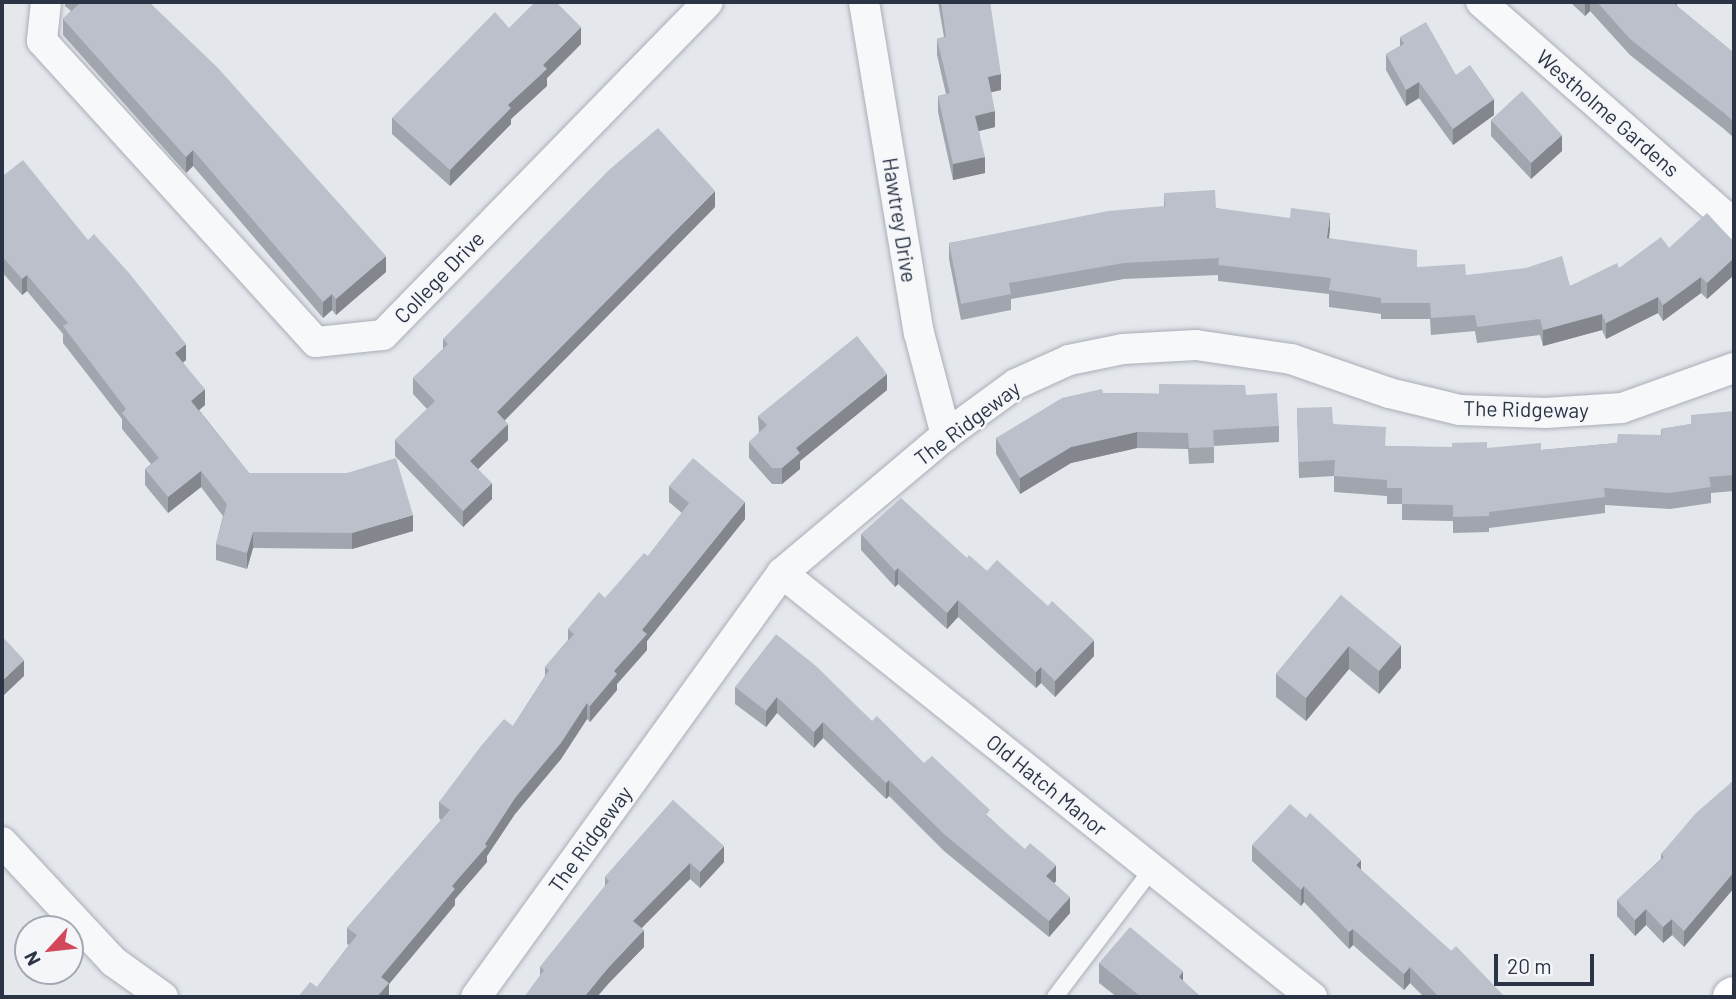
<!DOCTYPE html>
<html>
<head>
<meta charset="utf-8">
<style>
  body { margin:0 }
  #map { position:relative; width:1736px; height:999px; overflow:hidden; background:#e4e7ec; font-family:Barlow,sans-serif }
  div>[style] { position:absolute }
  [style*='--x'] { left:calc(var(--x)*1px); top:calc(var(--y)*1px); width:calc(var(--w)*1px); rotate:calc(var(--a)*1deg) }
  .roads { filter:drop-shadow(0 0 2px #a9aeb7) drop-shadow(0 0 2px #a9aeb7) }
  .lane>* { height:16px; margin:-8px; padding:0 8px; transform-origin:8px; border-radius:8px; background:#f7f8fa }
  .street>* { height:30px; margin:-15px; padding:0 15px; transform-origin:15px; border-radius:15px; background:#f7f8fa }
  .secondary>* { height:38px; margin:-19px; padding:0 19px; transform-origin:19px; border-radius:19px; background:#fff }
  .wall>* { inset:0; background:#a1a5ae }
  .shaded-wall>* { inset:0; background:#83868d }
  .building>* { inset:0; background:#bbc0ca }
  span { translate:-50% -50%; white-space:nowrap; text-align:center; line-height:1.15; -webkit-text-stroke:5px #f4f6f9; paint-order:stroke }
  .street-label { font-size:21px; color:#2b3445 }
  .frame { position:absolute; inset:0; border:4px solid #2b3445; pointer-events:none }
  .north { position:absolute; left:14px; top:915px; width:70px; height:70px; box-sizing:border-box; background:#f4f6f9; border:2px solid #a4a8b1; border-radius:50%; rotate:243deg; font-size:19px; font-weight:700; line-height:28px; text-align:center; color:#2b3445 }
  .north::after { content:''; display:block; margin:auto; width:24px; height:32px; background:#d1495b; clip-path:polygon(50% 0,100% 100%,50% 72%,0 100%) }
  .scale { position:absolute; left:1494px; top:954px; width:100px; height:32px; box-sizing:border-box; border:4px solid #2b3445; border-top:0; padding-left:9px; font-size:21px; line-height:24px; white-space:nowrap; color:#2b3445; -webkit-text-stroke:5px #f4f6f9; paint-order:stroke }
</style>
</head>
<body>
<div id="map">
  <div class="roads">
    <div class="lane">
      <i style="--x:1055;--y:997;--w:161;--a:-52.8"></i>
    </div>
    <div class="street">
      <i style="--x:46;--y:2;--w:39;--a:96"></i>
      <i style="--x:42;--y:41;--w:407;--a:47.7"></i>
      <i style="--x:316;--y:342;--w:67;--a:-6"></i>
      <i style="--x:383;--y:335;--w:465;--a:-45.7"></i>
      <i style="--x:864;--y:2;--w:336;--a:80.6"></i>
      <i style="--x:919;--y:333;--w:106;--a:75.2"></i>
      <i style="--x:1481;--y:2;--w:337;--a:41.3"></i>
      <i style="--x:782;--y:573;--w:679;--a:38.66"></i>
      <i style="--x:2;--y:842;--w:164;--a:47"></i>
      <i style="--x:114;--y:962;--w:60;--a:35.5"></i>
      <i style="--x:476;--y:997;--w:523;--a:-54.18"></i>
      <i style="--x:782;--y:573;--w:214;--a:-40.1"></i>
      <i style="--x:946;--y:435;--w:87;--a:-36.1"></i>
      <i style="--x:1016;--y:384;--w:58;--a:-24.4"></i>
      <i style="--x:1069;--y:360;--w:55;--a:-11.5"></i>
      <i style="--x:1123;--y:349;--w:73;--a:-3.1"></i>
      <i style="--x:1196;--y:345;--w:96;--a:8.4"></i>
      <i style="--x:1291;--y:359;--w:104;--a:19.1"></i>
      <i style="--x:1389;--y:393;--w:73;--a:13.5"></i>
      <i style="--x:1460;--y:410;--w:86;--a:2"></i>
      <i style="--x:1546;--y:413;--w:76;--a:-3.8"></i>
      <i style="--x:1622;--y:408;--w:119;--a:-19.7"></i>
    </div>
    <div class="secondary">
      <i style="--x:1732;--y:997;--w:2;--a:-27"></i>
    </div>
  </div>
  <div class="wall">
    <i style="clip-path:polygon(65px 2px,149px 2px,386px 272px,336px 315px,332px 310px,323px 318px,193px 166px,186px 173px,63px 35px,63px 19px,71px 11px,65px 6px)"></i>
    <i style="clip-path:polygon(938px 2px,990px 2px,1001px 90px,991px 92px,995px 127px,979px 131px,985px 173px,953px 180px,938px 112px,938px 96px,946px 94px,937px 55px,937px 39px,944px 37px)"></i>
    <i style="clip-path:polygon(1570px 2px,1677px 2px,1677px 6px,1734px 53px,1734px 138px,1724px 129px,1630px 55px,1590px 11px,1585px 16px)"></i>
    <i style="clip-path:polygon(1400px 37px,1456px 75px,1494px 115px,1453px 145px,1419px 98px,1406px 106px,1386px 70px,1386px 54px,1400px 46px)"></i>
    <i style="clip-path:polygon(581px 44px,547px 78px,547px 86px,511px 119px,511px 124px,450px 186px,392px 134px,392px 118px)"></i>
    <i style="clip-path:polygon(1491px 120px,1562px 151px,1531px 179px,1491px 136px)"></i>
    <i style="clip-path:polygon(2px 172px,186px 360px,183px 362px,205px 405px,199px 410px,249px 473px,413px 531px,352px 549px,253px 548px,247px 569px,216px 560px,216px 544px,223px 516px,201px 487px,168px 513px,145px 485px,145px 469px,151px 464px,122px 429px,122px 419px,63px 343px,63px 334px,27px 291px,22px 295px,2px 272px)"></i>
    <i style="clip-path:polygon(1164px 193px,1216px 208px,1330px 229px,1329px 238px,1417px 267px,1466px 275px,1570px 286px,1619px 268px,1669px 248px,1734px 242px,1734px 275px,1707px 299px,1701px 293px,1663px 321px,1658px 313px,1606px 339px,1602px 330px,1543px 346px,1540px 335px,1477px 343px,1475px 331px,1431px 335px,1430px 319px,1381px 319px,1381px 314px,1329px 307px,1329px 294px,1218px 281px,1218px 275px,1124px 279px,1011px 299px,1011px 310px,961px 320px,949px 259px,949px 243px,1164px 207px)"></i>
    <i style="clip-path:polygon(715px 207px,505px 420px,508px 440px,478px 469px,492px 499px,463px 527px,395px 456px,395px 440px,427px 409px,413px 394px,413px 378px,443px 349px,443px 339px)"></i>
    <i style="clip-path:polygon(887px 390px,800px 461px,800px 469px,782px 484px,772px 484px,749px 458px,749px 442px,759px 433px,758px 416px)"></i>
    <i style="clip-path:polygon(1103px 393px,1246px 395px,1279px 426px,1279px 442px,1214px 446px,1214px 463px,1189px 464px,1188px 449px,1137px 448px,1071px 463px,1020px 494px,996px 454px,996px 438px)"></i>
    <i style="clip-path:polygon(1297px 408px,1386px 446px,1541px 450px,1617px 443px,1661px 435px,1661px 429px,1691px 424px,1734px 411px,1734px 491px,1711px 493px,1711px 503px,1670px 509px,1605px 505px,1605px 513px,1489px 528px,1489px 532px,1453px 533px,1453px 521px,1402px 520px,1402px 504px,1387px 504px,1387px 496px,1334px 492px,1334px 476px,1299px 478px)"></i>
    <i style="clip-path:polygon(669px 486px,745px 519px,647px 641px,647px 650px,617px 684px,617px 690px,590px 722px,587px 719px,561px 759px,515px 814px,487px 856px,487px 862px,455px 899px,455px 905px,389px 984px,389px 997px,317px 987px,349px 945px,347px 944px,347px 928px,441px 820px,439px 818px,439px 802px,513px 726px,545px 676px,545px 667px,568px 640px,568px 629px,605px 598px,648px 556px,682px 513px,669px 502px)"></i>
    <i style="clip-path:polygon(861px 534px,967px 558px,987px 571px,1094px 656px,1055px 697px,1041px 683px,1036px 688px,958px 617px,947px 629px,898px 584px,895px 587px,861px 550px)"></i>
    <i style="clip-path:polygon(1341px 595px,1401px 668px,1379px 694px,1349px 669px,1306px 721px,1276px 697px,1276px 674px)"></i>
    <i style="clip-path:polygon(735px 687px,872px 721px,990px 818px,1056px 881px,1054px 883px,1070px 913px,1049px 937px,944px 851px,889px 796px,886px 799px,823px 738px,814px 748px,777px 713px,766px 727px,735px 704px)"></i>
    <i style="clip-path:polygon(1734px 780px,1734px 888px,1684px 947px,1672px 935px,1663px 943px,1646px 925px,1635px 936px,1617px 916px,1617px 900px,1661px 859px,1661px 854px)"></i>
    <i style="clip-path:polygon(673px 800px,724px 862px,700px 888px,690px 879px,641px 928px,644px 947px,609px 983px,540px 976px,540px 967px,605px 886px,605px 877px)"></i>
    <i style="clip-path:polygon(1252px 845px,1361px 870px,1451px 951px,1505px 997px,1424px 997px,1410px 983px,1404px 990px,1353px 945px,1349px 949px,1304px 902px,1301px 906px,1252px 861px)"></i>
    <i style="clip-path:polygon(1099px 963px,1183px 981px,1201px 997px,1117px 997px,1099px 983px)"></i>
  </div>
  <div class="shaded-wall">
    <i style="clip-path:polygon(1585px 2px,1590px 2px,1590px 11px,1585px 16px)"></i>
    <i style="clip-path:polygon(581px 27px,581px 44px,547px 78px,547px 86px,511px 119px,511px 124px,450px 186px,450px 170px,543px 65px)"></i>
    <i style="clip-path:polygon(1001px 74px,1001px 90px,988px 93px,988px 77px)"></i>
    <i style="clip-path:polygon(1419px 82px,1419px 98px,1406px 106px,1406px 90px)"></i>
    <i style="clip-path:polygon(1494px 99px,1494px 115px,1453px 145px,1453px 129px)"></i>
    <i style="clip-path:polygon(995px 111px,995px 127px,975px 132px,975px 116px)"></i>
    <i style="clip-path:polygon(1562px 135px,1562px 151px,1531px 179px,1531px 163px)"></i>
    <i style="clip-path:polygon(193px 150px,193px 166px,186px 173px,186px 157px)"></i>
    <i style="clip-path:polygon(985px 157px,985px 173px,953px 180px,953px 164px)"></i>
    <i style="clip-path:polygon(715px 191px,715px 207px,497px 428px,497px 412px)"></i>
    <i style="clip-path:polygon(1330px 213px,1330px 229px,1327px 254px,1327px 238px)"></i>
    <i style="clip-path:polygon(386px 256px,386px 272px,336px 315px,336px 299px)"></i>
    <i style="clip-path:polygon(1734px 258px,1734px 275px,1707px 299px,1707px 283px)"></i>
    <i style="clip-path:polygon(27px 275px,27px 291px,22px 295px,22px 279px)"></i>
    <i style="clip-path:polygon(1701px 277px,1701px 293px,1663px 321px,1663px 305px)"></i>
    <i style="clip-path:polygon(332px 294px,332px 310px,323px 318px,323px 302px)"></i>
    <i style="clip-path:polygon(1658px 297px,1658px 313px,1606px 339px,1606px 323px)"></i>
    <i style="clip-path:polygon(1602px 314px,1602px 330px,1543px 346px,1543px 330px)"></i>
    <i style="clip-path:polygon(186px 344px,186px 360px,175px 369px,175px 353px)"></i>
    <i style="clip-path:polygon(887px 374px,887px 390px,800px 461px,800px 469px,782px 484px,782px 468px,796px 448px)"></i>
    <i style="clip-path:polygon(205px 389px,205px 405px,191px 417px,191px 401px)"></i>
    <i style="clip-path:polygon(508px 424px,508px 440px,470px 477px,470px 461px)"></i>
    <i style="clip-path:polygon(1137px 432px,1137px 448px,1071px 463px,1020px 494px,1020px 478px,1071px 447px)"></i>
    <i style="clip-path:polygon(201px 471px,201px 487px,168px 513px,168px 497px)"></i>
    <i style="clip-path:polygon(492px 483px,492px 499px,463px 527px,463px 511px)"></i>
    <i style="clip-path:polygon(745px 502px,745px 519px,647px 641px,647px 650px,617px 684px,617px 690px,590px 722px,590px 706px,642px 630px)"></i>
    <i style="clip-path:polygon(413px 515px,413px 531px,352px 549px,352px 533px)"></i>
    <i style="clip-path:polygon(253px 532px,253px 548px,247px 569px,247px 553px)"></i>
    <i style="clip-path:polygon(898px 568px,898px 584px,895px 587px,895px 571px)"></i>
    <i style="clip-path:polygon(958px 600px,958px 617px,947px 629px,947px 613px)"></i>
    <i style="clip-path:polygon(1094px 640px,1094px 656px,1055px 697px,1055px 681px)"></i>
    <i style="clip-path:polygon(1401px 645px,1401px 668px,1379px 694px,1379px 671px)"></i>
    <i style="clip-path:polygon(1349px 646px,1349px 669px,1306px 721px,1306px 698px)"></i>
    <i style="clip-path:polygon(24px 660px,24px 676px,2px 697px,2px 681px)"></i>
    <i style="clip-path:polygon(1041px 667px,1041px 683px,1036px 688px,1036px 672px)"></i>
    <i style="clip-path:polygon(777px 697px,777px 713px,766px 727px,766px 711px)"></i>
    <i style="clip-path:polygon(587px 703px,587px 719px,561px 759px,515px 814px,487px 856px,487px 862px,455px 899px,455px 905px,389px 984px,389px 997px,377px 997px,381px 977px,485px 844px,515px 798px)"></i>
    <i style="clip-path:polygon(823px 722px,823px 738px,814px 748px,814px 732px)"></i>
    <i style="clip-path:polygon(889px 780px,889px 796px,886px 799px,886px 783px)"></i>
    <i style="clip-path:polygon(724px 846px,724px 862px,700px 888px,700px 872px)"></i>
    <i style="clip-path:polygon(1361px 860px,1361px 876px,1356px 865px)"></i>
    <i style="clip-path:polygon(690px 863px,690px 879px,633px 937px,633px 921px)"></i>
    <i style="clip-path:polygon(1056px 865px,1056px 881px,1046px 893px,1046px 876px)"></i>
    <i style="clip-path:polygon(1734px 872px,1734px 888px,1684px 947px,1684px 931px)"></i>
    <i style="clip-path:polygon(1304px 886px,1304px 902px,1301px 906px,1301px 890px)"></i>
    <i style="clip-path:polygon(1070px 897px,1070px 913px,1049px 937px,1049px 921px)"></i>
    <i style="clip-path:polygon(1646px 909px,1646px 925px,1635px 936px,1635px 920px)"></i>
    <i style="clip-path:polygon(1672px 919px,1672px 935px,1663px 943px,1663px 927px)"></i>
    <i style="clip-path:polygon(1353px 929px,1353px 945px,1349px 949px,1349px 932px)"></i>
    <i style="clip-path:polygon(644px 930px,644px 947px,609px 983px,597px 997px,584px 997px,609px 967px)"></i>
    <i style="clip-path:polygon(1410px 967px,1410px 983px,1404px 990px,1404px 974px)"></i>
    <i style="clip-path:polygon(1183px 971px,1183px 991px,1179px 977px)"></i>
  </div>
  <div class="building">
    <i style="clip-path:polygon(77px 2px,149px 2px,217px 67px,386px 256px,336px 299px,332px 294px,323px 302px,193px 150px,186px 157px,63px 19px,79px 4px)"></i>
    <i style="clip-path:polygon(535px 2px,556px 2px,581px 27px,543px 65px,547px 69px,508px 105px,511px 108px,450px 170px,392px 118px,495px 12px,509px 28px)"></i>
    <i style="clip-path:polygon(941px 2px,990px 2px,1001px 74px,988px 77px,995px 111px,975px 116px,985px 157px,953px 164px,938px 96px,950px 93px,937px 39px,946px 37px)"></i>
    <i style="clip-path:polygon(1597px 2px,1672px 2px,1734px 53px,1734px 122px,1724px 113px,1630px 39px)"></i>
    <i style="clip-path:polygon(1426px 22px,1456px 75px,1470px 65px,1494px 99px,1453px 129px,1419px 82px,1406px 90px,1386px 54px,1404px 44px,1400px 37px)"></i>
    <i style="clip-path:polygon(1522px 91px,1562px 135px,1531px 163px,1491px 120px)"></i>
    <i style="clip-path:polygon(658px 128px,715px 191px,497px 412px,508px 424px,470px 461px,492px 483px,463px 511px,395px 440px,435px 401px,413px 378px,448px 344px,443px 339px,609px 170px)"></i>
    <i style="clip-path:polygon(23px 160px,88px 240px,94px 234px,129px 273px,186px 344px,175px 353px,205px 389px,191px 401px,249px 473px,347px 473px,396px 458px,413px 515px,352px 533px,253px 532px,247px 553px,216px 544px,227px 504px,201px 471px,168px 497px,145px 469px,159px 458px,122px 413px,126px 409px,63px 326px,68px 323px,27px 275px,22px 279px,2px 256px,2px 172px,4px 175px)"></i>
    <i style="clip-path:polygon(1215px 190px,1216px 208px,1290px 218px,1291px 208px,1330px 213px,1327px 238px,1417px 250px,1417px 267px,1465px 264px,1466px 275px,1526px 268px,1562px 256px,1570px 286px,1617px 263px,1619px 268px,1661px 237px,1669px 248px,1707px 213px,1734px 242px,1734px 258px,1707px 283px,1701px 277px,1663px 305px,1658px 297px,1606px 323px,1602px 314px,1543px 330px,1540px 319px,1477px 327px,1475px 315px,1431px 318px,1430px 303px,1381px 303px,1381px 298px,1329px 290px,1331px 278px,1218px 265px,1219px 258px,1124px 263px,1009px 283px,1011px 294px,961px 304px,949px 243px,1108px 211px,1165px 206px,1164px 193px)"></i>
    <i style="clip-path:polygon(857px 336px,887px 374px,796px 448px,800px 453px,782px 468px,772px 468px,749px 442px,767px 425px,758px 416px)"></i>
    <i style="clip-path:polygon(1159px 384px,1245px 385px,1246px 395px,1277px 393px,1279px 426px,1213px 430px,1214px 447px,1189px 448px,1188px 433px,1137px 432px,1071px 447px,1020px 478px,996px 438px,1062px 398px,1102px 389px,1103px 393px,1159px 394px)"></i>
    <i style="clip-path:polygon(1332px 407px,1333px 424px,1386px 427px,1385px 446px,1452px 447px,1452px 443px,1487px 442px,1487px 448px,1541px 443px,1541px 450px,1617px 443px,1618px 434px,1662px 435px,1661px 429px,1691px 424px,1691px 415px,1734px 411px,1734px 475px,1709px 477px,1711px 487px,1670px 493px,1604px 488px,1605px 497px,1489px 512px,1489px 516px,1453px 517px,1453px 505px,1402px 504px,1402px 488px,1387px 488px,1387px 480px,1334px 476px,1335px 460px,1299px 462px,1297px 408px)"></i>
    <i style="clip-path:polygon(693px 458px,745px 502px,642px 630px,647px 634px,614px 671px,617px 674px,590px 706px,587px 703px,561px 743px,515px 798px,485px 844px,487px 846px,452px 886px,455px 889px,381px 977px,389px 983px,377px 997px,298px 997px,310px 982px,317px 987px,357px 935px,347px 928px,450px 810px,439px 802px,481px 746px,504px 719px,513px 726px,549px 670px,545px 667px,574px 634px,568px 629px,599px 592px,605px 598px,644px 553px,648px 556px,689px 503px,669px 486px)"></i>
    <i style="clip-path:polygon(901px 498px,967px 558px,969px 555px,987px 571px,997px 560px,1048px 606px,1052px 601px,1094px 640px,1055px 681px,1041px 667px,1036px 672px,958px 600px,947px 613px,898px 568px,895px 571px,861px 534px)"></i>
    <i style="clip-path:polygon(1341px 595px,1401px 645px,1379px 671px,1349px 646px,1306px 698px,1276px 674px)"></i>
    <i style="clip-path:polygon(776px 634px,816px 666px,872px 721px,877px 716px,924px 763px,932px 756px,990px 810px,986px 815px,1025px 849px,1030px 843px,1056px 865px,1046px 876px,1070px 897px,1049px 921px,944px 834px,889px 780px,886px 783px,823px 722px,814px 732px,777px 697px,766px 711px,735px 687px)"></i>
    <i style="clip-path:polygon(2px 636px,24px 660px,2px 681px)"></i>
    <i style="clip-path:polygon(1734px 780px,1734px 872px,1684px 931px,1672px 919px,1663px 927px,1646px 909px,1635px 920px,1617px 900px,1664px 857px,1661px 854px,1696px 813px)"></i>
    <i style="clip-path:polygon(673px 800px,724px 846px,700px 872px,690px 863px,633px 921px,644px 930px,609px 967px,584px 997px,524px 997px,544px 970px,540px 967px,609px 881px,605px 877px)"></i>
    <i style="clip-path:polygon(1290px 804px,1306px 818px,1310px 813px,1361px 860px,1356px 865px,1451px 951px,1456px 946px,1505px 997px,1439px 997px,1410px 967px,1404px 974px,1353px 929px,1349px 932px,1304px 886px,1301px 890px,1252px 845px)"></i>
    <i style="clip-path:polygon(1130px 927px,1183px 971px,1179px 977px,1201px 997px,1141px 997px,1099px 963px)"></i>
  </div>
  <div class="street-label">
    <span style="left:1608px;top:113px;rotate:41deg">Westholme Gardens</span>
    <span style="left:900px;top:220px;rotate:81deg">Hawtrey Drive</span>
    <span style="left:439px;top:277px;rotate:-46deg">College Drive</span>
    <span style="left:1526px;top:409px;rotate:1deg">The Ridgeway</span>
    <span style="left:967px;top:423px;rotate:-37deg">The Ridgeway</span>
    <span style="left:1047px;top:785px;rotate:39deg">Old Hatch Manor</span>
    <span style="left:590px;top:839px;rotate:-54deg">The Ridgeway</span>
  </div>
  <div class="frame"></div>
  <div class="north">N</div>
  <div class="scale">20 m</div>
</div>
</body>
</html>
